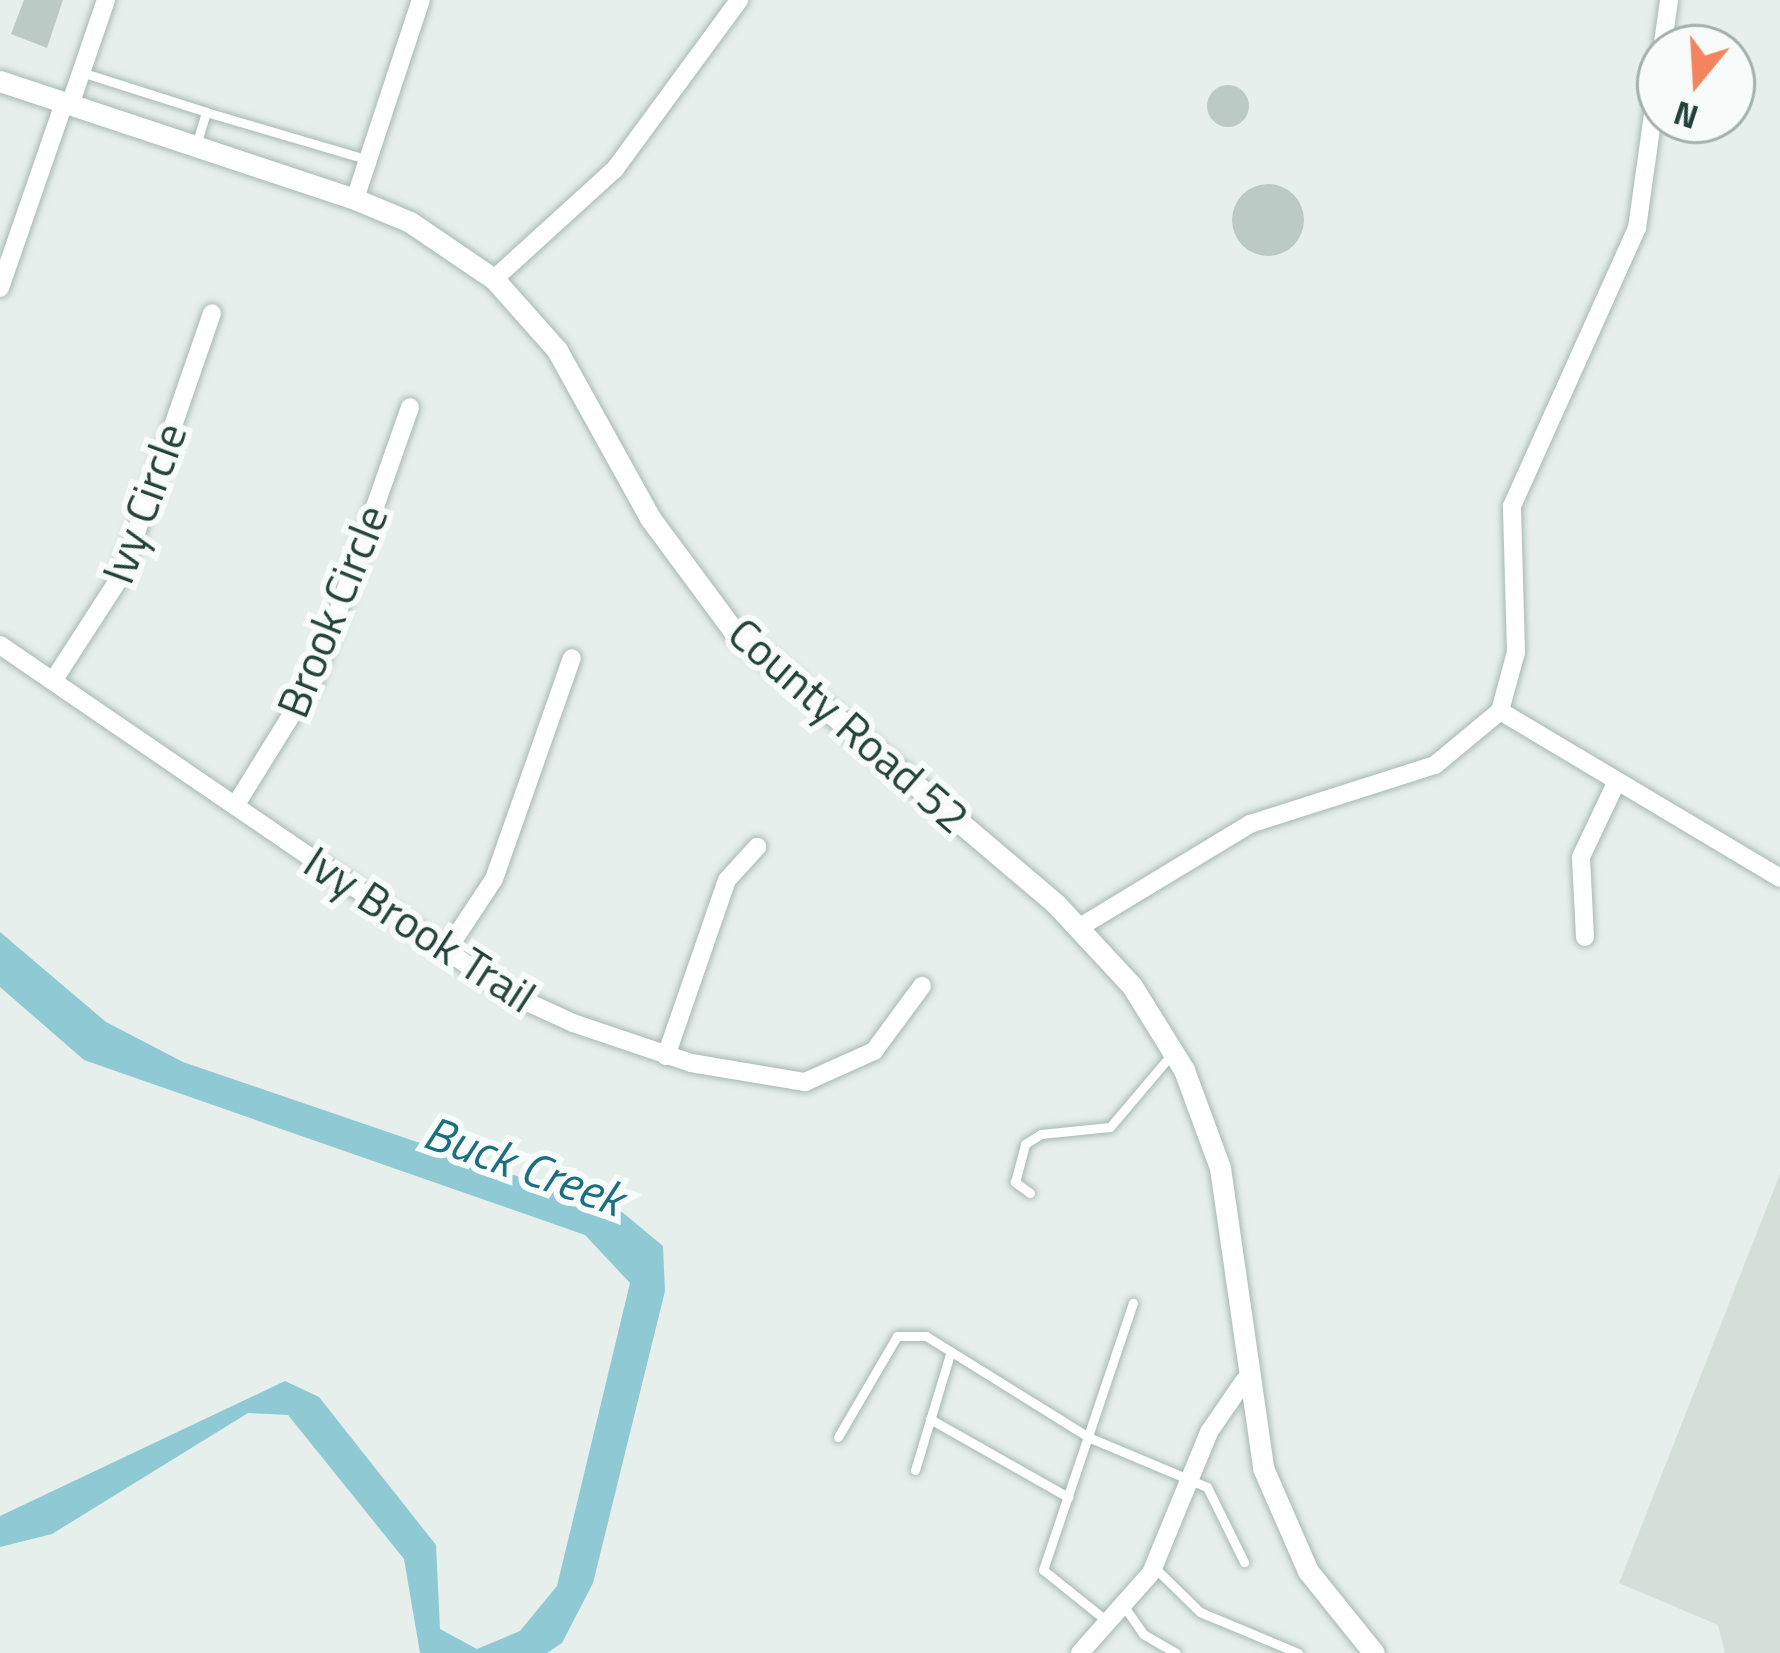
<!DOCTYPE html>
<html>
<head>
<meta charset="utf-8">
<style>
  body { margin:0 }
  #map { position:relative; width:1780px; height:1653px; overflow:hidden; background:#e6efeb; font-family:"Titillium Web",sans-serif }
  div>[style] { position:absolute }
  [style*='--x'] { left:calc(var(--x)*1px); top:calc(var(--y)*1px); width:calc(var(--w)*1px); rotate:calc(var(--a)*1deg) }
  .built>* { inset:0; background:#d4dfda }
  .water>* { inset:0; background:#8ec9d4 }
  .building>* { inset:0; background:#bbcac4 }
  .round { border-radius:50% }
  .roads { filter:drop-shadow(0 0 3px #a8b8b2) drop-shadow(0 0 3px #a8b8b2) }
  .service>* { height:9px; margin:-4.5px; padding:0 4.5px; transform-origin:4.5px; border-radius:4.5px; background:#fff }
  .minor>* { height:18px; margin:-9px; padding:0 9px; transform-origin:9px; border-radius:9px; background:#fff }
  .tertiary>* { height:21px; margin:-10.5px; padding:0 10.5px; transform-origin:10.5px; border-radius:10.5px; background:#fff }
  span { translate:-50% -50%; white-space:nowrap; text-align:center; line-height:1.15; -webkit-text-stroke:12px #f7fbf9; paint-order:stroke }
  .street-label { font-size:45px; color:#24423a }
  .water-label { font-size:48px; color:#1c6f80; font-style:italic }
  .north { position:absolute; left:1636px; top:24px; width:120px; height:120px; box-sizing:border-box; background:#f7fbf9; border:3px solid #a3b1ad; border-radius:50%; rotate:198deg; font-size:33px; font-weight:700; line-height:48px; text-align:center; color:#24423a }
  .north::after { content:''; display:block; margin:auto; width:42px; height:54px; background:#f4845f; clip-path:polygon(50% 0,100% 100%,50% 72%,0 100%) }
</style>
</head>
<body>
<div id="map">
  <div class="built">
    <i style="clip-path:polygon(1780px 1174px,1780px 1653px,1725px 1653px,1718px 1625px,1619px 1583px)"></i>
  </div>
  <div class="water">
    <i style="clip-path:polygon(0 932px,106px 1022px,183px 1062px,622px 1212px,663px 1246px,665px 1291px,593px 1583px,562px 1643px,547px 1653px,420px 1653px,404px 1559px,288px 1415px,248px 1413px,52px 1534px,0 1547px,0 1516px,285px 1381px,319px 1397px,436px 1545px,440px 1629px,477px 1649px,520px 1631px,557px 1586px,630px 1283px,585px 1235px,84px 1060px,0 987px)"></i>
  </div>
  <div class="building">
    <i style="clip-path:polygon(24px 0,63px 0,47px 48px,11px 34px)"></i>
    <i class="round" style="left:1207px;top:85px;width:42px;height:42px"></i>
    <i class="round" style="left:1232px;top:184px;width:72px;height:72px"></i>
  </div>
  <div class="roads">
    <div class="service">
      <i style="--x:81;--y:72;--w:131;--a:17.7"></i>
      <i style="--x:196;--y:145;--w:34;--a:-73"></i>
      <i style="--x:206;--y:112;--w:170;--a:16.4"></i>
      <i style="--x:1030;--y:1193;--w:19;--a:-144"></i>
      <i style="--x:1015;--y:1182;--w:39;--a:-75"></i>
      <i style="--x:1025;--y:1144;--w:19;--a:-32"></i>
      <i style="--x:1041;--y:1134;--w:69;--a:-5.8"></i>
      <i style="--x:1110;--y:1127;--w:93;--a:-49.8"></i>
      <i style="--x:930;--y:1419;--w:159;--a:29.5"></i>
      <i style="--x:838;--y:1437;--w:117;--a:-59.7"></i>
      <i style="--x:897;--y:1336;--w:29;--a:0"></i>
      <i style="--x:926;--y:1336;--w:191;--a:31.9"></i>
      <i style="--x:1088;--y:1437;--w:129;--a:22.8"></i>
      <i style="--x:1207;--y:1487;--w:84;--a:63.7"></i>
      <i style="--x:915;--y:1470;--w:124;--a:-73.2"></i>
      <i style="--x:1154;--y:1567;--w:64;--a:44.4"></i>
      <i style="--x:1200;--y:1612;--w:106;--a:22.7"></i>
      <i style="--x:1123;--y:1605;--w:35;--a:55"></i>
      <i style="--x:1143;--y:1634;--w:38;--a:30"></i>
      <i style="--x:1108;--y:1622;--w:83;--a:-141.3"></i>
      <i style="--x:1043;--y:1570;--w:282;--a:-71.4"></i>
    </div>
    <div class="minor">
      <i style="--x:70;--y:105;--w:111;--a:-71.1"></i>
      <i style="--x:355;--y:199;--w:210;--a:-71.7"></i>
      <i style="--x:494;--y:279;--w:164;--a:-42.3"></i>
      <i style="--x:615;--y:169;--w:210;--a:-53.7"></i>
      <i style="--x:0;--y:288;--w:196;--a:-70.9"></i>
      <i style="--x:0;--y:645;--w:618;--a:34.38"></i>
      <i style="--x:510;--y:994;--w:69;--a:24.7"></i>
      <i style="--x:573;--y:1023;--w:125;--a:18.7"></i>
      <i style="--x:691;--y:1063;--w:116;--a:9.5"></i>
      <i style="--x:805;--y:1082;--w:76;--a:-24.2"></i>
      <i style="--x:874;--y:1051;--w:81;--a:-53.6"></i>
      <i style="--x:53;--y:681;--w:125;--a:-57.1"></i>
      <i style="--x:121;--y:576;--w:278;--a:-70.9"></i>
      <i style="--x:1500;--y:711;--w:326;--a:30.8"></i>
      <i style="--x:235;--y:806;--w:152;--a:-58.2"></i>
      <i style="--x:315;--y:677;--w:286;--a:-70.6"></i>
      <i style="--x:1080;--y:927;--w:199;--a:-31.2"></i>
      <i style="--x:1250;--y:824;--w:194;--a:-17.7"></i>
      <i style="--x:1435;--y:765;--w:85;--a:-39.7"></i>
      <i style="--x:1500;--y:711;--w:61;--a:-74.8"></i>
      <i style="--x:1516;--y:652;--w:146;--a:-91.6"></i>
      <i style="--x:1512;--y:506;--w:305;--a:-65.8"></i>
      <i style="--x:1637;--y:228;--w:230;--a:-82"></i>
      <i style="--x:1585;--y:937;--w:80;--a:-92.9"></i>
      <i style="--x:1581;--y:857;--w:82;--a:-64.7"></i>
      <i style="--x:447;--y:950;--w:85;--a:-56.5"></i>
      <i style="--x:494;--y:879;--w:234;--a:-70.6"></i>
      <i style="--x:666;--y:1056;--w:186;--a:-70.9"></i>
      <i style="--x:727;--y:880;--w:45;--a:-47.7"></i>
      <i style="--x:1080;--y:1653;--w:107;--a:-48.4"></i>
      <i style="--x:1151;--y:1573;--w:152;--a:-67.6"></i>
      <i style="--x:1209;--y:1432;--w:62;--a:-55.5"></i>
    </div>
    <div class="tertiary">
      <i style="--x:0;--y:81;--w:374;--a:18.4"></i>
      <i style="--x:355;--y:199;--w:60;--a:22.7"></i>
      <i style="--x:410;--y:222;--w:102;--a:34.2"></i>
      <i style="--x:494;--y:279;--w:95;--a:48.4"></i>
      <i style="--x:557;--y:350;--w:192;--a:61"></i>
      <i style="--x:650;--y:518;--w:139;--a:53.5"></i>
      <i style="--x:733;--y:630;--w:422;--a:40.3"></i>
      <i style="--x:1055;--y:903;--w:113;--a:47.1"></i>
      <i style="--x:1132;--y:986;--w:99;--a:58.2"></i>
      <i style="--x:1184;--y:1070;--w:104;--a:69.8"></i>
      <i style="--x:1220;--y:1168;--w:303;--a:81.8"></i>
      <i style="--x:1263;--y:1468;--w:112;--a:66.4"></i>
      <i style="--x:1308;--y:1571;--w:105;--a:51.2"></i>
    </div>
  </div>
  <div class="street-label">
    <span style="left:144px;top:503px;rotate:-70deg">Ivy Circle</span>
    <span style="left:332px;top:611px;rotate:-68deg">Brook Circle</span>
    <span style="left:849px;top:725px;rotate:41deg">County Road 52</span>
    <span style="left:420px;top:929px;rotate:33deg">Ivy Brook Trail</span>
  </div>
  <div class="water-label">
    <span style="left:524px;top:1165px;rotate:20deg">Buck Creek</span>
  </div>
  <div class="north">N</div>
</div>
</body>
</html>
